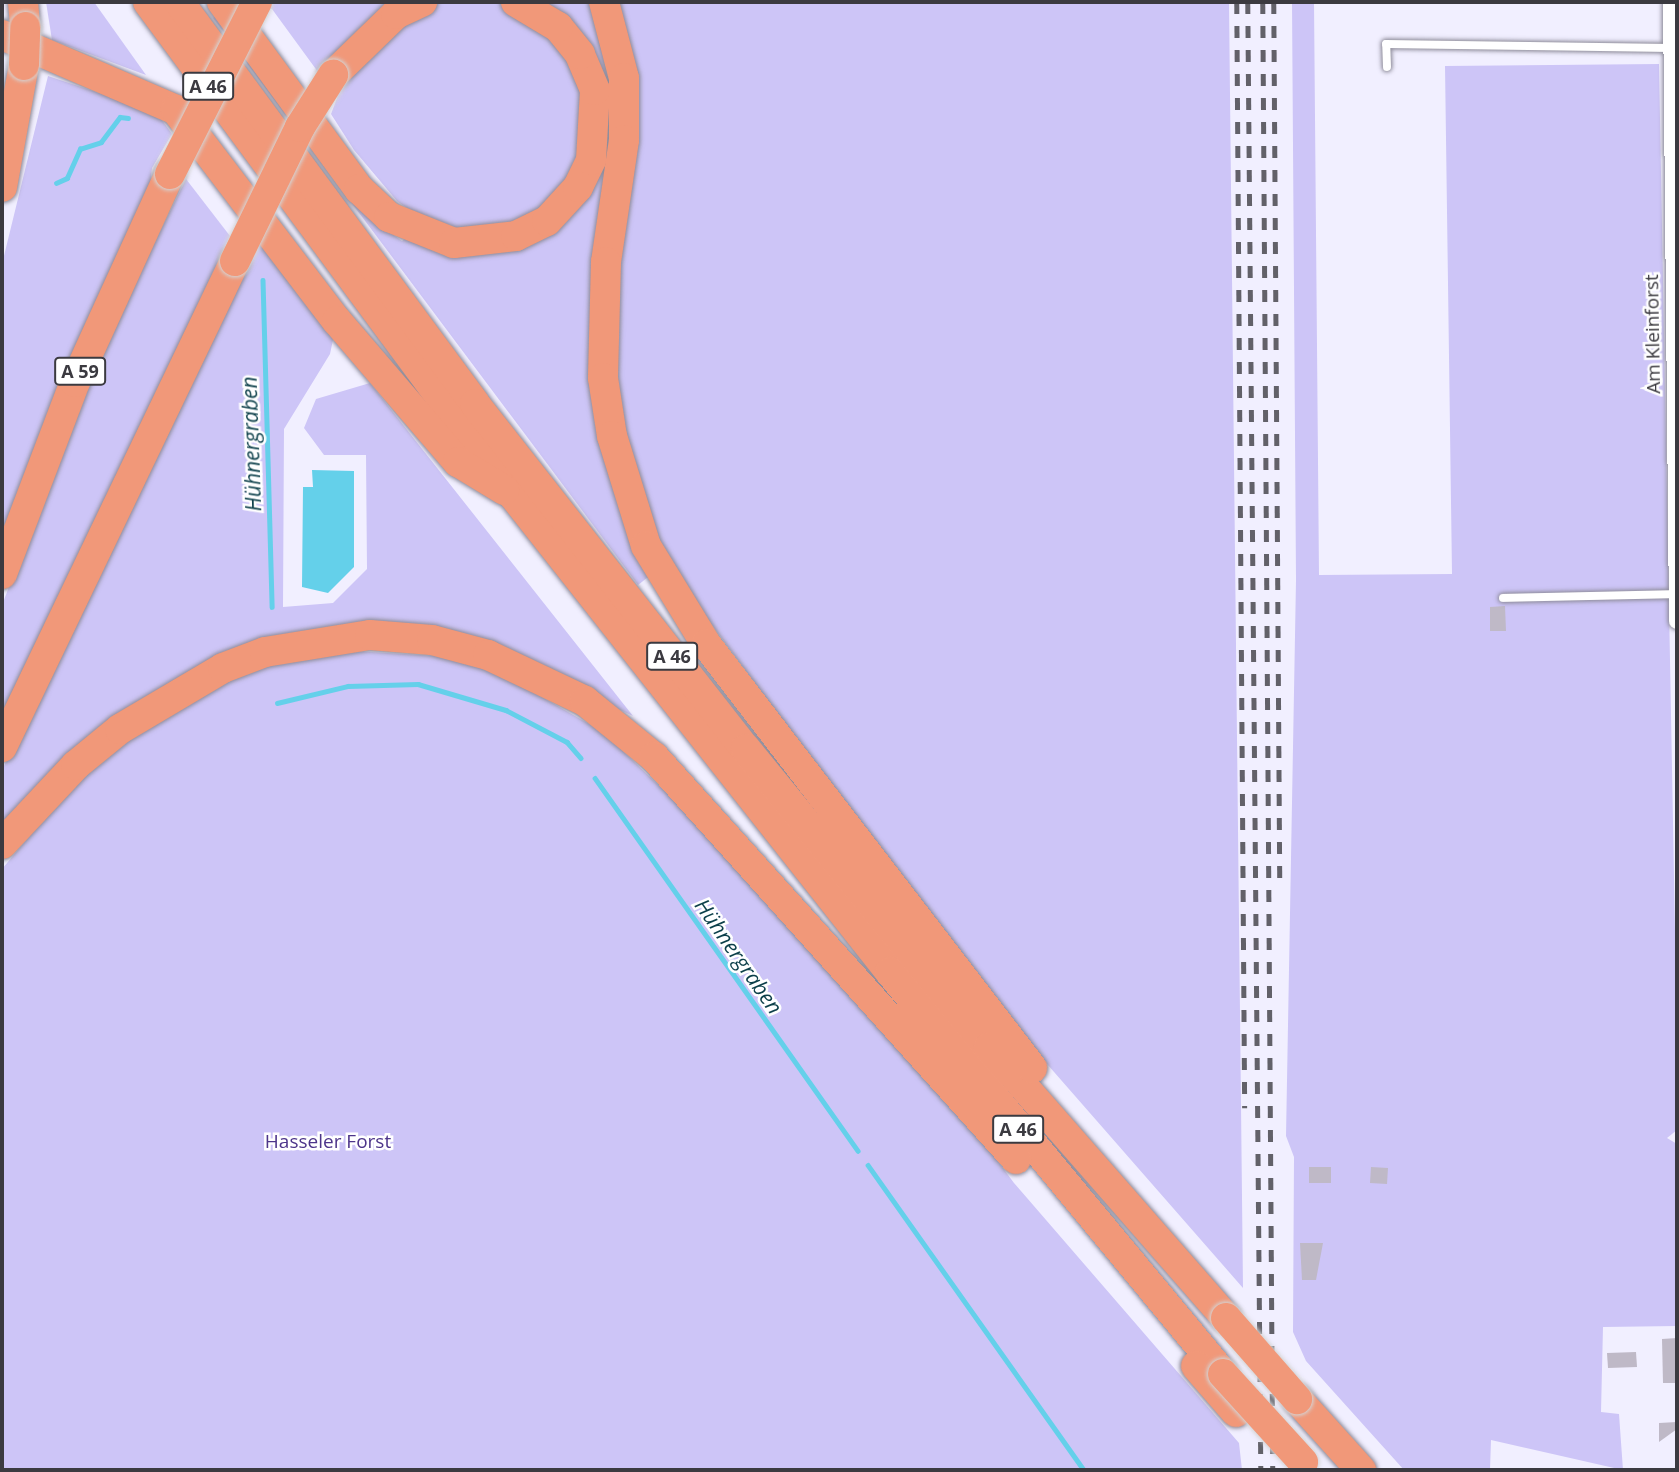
<!DOCTYPE html>
<html>
<head>
<meta charset="utf-8">
<style>
  body { margin:0 }
  #map { position:relative; width:1679px; height:1472px; overflow:hidden; background:#f1efff; font-family:"Open Sans",sans-serif }
  div>[style] { position:absolute }
  [style*='--x'] { left:calc(var(--x)*1px); top:calc(var(--y)*1px); width:calc(var(--w)*1px); rotate:calc(var(--a)*1deg) }
  .green>* { inset:0; background:#cdc5f7 }
  .water>* { inset:0; background:#64d0ea }
  .stream>* { height:4.5px; margin:-2.25px; padding:0 2.25px; transform-origin:2.25px; border-radius:2.25px; background:#64d0ea }
  .building>* { inset:0; background:#bfb9c7 }
  .roads { filter:drop-shadow(0 0 2px #8e8c9a) drop-shadow(0 0 2px #8e8c9a) }
  .lane>* { height:8px; margin:-4px; padding:0 4px; transform-origin:4px; border-radius:4px; background:#fff }
  .street>* { height:16px; margin:-8px; padding:0 8px; transform-origin:8px; border-radius:8px; background:#fff }
  .highway>* { height:30px; margin:-15px; padding:0 15px; transform-origin:15px; border-radius:15px; background:#f19879 }
  .rail>* { height:4.5px; margin-top:-2.25px; transform-origin:0; background:repeating-linear-gradient(90deg,#626169 0 12px,transparent 0 24px) }
  .bridges { filter:drop-shadow(0 0 2px #d4d4d5) drop-shadow(0 0 2px #d4d4d5) }
  .highway-bridge>* { height:30px; margin:-15px; padding:0 15px; transform-origin:15px; border-radius:15px; background:#f19879 }
  span { translate:-50% -50%; white-space:nowrap; text-align:center; line-height:1.15; -webkit-text-stroke:5px #fff; paint-order:stroke }
  .shield-label span { padding:2px 5px; background:#fff; border:2px solid; border-radius:5px; -webkit-text-stroke-width:0 }
  .shield-label { font-size:18px; color:#3b3a40; font-weight:700 }
  .street-label { font-size:19px; color:#3b3a40 }
  .park-label { font-size:19px; color:#4d358a }
  .water-label { font-size:21px; color:#0c3f4a; font-style:italic }
  .frame { position:absolute; inset:0; border:4px solid #3b3a40; pointer-events:none }
</style>
</head>
<body>
<div id="map">
  <div class="green">
    <i style="clip-path:polygon(46px 2px,94px 2px,146px 75px,52px 40px)"></i>
    <i style="clip-path:polygon(247px 2px,1229px 2px,1243px 1288px,985px 993px,666px 563px,638px 585px,213px 18px,219px 13px,382px 227px,402px 241px,427px 222px,397px 201px,354px 150px,331px 114px,337px 98px,272px 9px)"></i>
    <i style="clip-path:polygon(1292px 2px,1314px 2px,1319px 575px,1452px 574px,1445px 66px,1659px 64px,1677px 1039px,1677px 1130px,1667px 1138px,1677px 1144px,1677px 1326px,1603px 1327px,1601px 1412px,1619px 1414px,1623px 1470px,1491px 1440px,1490px 1470px,1404px 1470px,1306px 1361px,1293px 1332px,1294px 1157px,1286px 1136px,1296px 580px)"></i>
    <i style="clip-path:polygon(48px 76px,156px 112px,172px 134px,152px 168px,148px 201px,2px 535px,2px 264px)"></i>
    <i style="clip-path:polygon(186px 179px,230px 236px,2px 720px,2px 605px,95px 364px)"></i>
    <i style="clip-path:polygon(263px 239px,334px 335px,330px 354px,284px 429px,283px 607px,333px 603px,367px 569px,366px 455px,324px 455px,304px 428px,316px 399px,370px 383px,633px 716px,478px 643px,264px 643px,2px 832px,2px 770px,234px 287px)"></i>
    <i style="clip-path:polygon(354px 651px,437px 656px,498px 672px,603px 732px,732px 856px,946px 1092px,1014px 1183px,1239px 1443px,1242px 1470px,2px 1470px,2px 869px,69px 789px,142px 726px,203px 690px,297px 655px)"></i>
  </div>
  <div class="water">
    <i style="clip-path:polygon(312px 470px,354px 471px,354px 567px,328px 593px,302px 587px,303px 487px,313px 487px)"></i>
  </div>
  <div class="stream">
    <i style="--x:56;--y:183;--w:12;--a:-24"></i>
    <i style="--x:67;--y:178;--w:32;--a:-66"></i>
    <i style="--x:80;--y:149;--w:22;--a:-18"></i>
    <i style="--x:101;--y:142;--w:31;--a:-53"></i>
    <i style="--x:120;--y:117;--w:8;--a:7"></i>
    <i style="--x:263;--y:280;--w:327;--a:88.4"></i>
    <i style="--x:277;--y:703;--w:73;--a:-13.5"></i>
    <i style="--x:348;--y:686;--w:70;--a:-1.6"></i>
    <i style="--x:418;--y:684;--w:92;--a:16.5"></i>
    <i style="--x:506;--y:710;--w:69;--a:27.7"></i>
    <i style="--x:567;--y:742;--w:21;--a:49"></i>
    <i style="--x:595;--y:778;--w:456;--a:54.8"></i>
    <i style="--x:868;--y:1165;--w:374;--a:54.7"></i>
  </div>
  <div class="building">
    <i style="clip-path:polygon(1505px 606px,1506px 631px,1490px 631px,1490px 607px)"></i>
    <i style="clip-path:polygon(1309px 1167px,1331px 1167px,1331px 1183px,1309px 1183px)"></i>
    <i style="clip-path:polygon(1371px 1167px,1388px 1168px,1387px 1184px,1370px 1183px)"></i>
    <i style="clip-path:polygon(1300px 1243px,1323px 1243px,1316px 1280px,1302px 1280px)"></i>
    <i style="clip-path:polygon(1677px 1338px,1677px 1383px,1663px 1383px,1662px 1339px)"></i>
    <i style="clip-path:polygon(1636px 1352px,1637px 1367px,1608px 1368px,1607px 1353px)"></i>
    <i style="clip-path:polygon(1677px 1422px,1677px 1429px,1659px 1442px,1659px 1423px)"></i>
  </div>
  <div class="roads">
    <div class="lane">
      <i style="--x:1387;--y:67;--w:23;--a:-92"></i>
      <i style="--x:1386;--y:44;--w:285;--a:0.8"></i>
      <i style="--x:1503;--y:598;--w:174;--a:-1.3"></i>
    </div>
    <div class="street">
      <i style="--x:1671;--y:2;--w:619;--a:89.44"></i>
    </div>
    <div class="highway">
      <i style="--x:23;--y:2;--w:25;--a:85"></i>
      <i style="--x:148;--y:2;--w:613;--a:53.49"></i>
      <i style="--x:513;--y:495;--w:608;--a:51.68"></i>
      <i style="--x:890;--y:972;--w:522;--a:50.36"></i>
      <i style="--x:179;--y:2;--w:499;--a:53.6"></i>
      <i style="--x:475;--y:404;--w:439;--a:51.9"></i>
      <i style="--x:746;--y:749;--w:385;--a:50.8"></i>
      <i style="--x:989;--y:1047;--w:360;--a:48.8"></i>
      <i style="--x:222;--y:2;--w:232;--a:53.8"></i>
      <i style="--x:359;--y:189;--w:41;--a:43"></i>
      <i style="--x:389;--y:217;--w:70;--a:21.8"></i>
      <i style="--x:454;--y:243;--w:62;--a:-6.4"></i>
      <i style="--x:516;--y:236;--w:34;--a:-26"></i>
      <i style="--x:547;--y:221;--w:46;--a:-47.6"></i>
      <i style="--x:578;--y:187;--w:30;--a:-64"></i>
      <i style="--x:591;--y:160;--w:70;--a:-86.7"></i>
      <i style="--x:595;--y:90;--w:39;--a:-113"></i>
      <i style="--x:580;--y:54;--w:35;--a:-129"></i>
      <i style="--x:558;--y:27;--w:49;--a:-149.2"></i>
      <i style="--x:604;--y:2;--w:79;--a:75.3"></i>
      <i style="--x:624;--y:78;--w:62;--a:90"></i>
      <i style="--x:624;--y:140;--w:123;--a:98.4"></i>
      <i style="--x:606;--y:262;--w:116;--a:91.5"></i>
      <i style="--x:603;--y:378;--w:59;--a:81.2"></i>
      <i style="--x:612;--y:436;--w:115;--a:72.8"></i>
      <i style="--x:646;--y:546;--w:115;--a:58.5"></i>
      <i style="--x:706;--y:644;--w:535;--a:52.44"></i>
      <i style="--x:2;--y:35;--w:189;--a:23.3"></i>
      <i style="--x:176;--y:110;--w:265;--a:52.7"></i>
      <i style="--x:337;--y:321;--w:186;--a:49.4"></i>
      <i style="--x:458;--y:462;--w:54;--a:31.3"></i>
      <i style="--x:333;--y:75;--w:88;--a:-44.1"></i>
      <i style="--x:396;--y:14;--w:29;--a:-25"></i>
      <i style="--x:2;--y:187;--w:124;--a:-79.8"></i>
      <i style="--x:2;--y:574;--w:205;--a:-69.2"></i>
      <i style="--x:75;--y:382;--w:229;--a:-65.5"></i>
      <i style="--x:2;--y:747;--w:539;--a:-64.39"></i>
      <i style="--x:2;--y:844;--w:108;--a:-46.9"></i>
      <i style="--x:76;--y:765;--w:57;--a:-39.3"></i>
      <i style="--x:120;--y:729;--w:120;--a:-30.6"></i>
      <i style="--x:223;--y:668;--w:45;--a:-20.9"></i>
      <i style="--x:265;--y:652;--w:106;--a:-9.2"></i>
      <i style="--x:370;--y:635;--w:62;--a:4.6"></i>
      <i style="--x:432;--y:640;--w:58;--a:15"></i>
      <i style="--x:488;--y:655;--w:107;--a:25.4"></i>
      <i style="--x:585;--y:701;--w:89;--a:39.1"></i>
      <i style="--x:654;--y:757;--w:541;--a:48"></i>
      <i style="--x:1196;--y:1366;--w:61;--a:49"></i>
      <i style="--x:1297;--y:1399;--w:96;--a:48"></i>
    </div>
  </div>
  <div class="rail">
    <i style="--x:1237;--y:2;--w:1106;--a:89.59"></i>
    <i style="--x:1248;--y:2;--w:1468;--a:89.49"></i>
    <i style="--x:1263;--y:2;--w:1468;--a:89.61"></i>
    <i style="--x:1274;--y:2;--w:880;--a:89.61"></i>
  </div>
  <div class="bridges">
    <div class="highway-bridge">
      <i style="--x:24;--y:65;--w:38;--a:-88"></i>
      <i style="--x:170;--y:174;--w:193;--a:-63.2"></i>
      <i style="--x:235;--y:261;--w:149;--a:-64.1"></i>
      <i style="--x:300;--y:127;--w:62;--a:-57.6"></i>
      <i style="--x:1226;--y:1318;--w:108;--a:48.8"></i>
      <i style="--x:1223;--y:1374;--w:119;--a:47.7"></i>
    </div>
  </div>
  <div class="shield-label">
    <span style="left:208px;top:86px">A 46</span>
    <span style="left:80px;top:371px">A 59</span>
    <span style="left:672px;top:656px">A 46</span>
    <span style="left:1018px;top:1129px">A 46</span>
  </div>
  <div class="street-label">
    <span style="left:1653px;top:334px;rotate:-91deg">Am Kleinforst</span>
  </div>
  <div class="park-label">
    <span style="left:328px;top:1142px">Hasseler Forst</span>
  </div>
  <div class="water-label">
    <span style="left:251px;top:444px;rotate:-92deg">Hühnergraben</span>
    <span style="left:739px;top:956px;rotate:55deg">Hühnergraben</span>
  </div>
  <div class="frame"></div>
</div>
</body>
</html>
